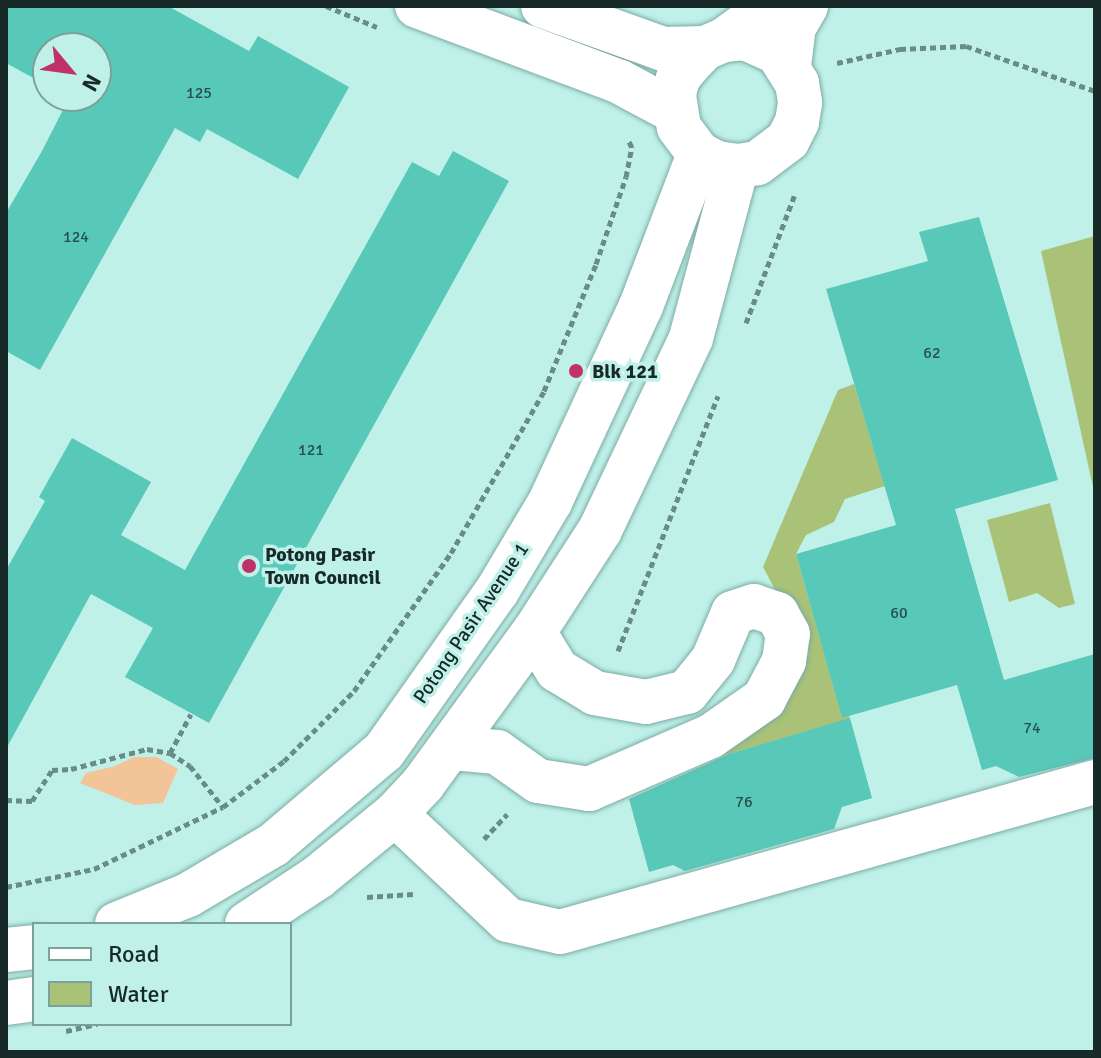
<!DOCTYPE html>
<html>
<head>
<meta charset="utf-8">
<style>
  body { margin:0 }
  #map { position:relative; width:1101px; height:1058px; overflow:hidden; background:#bff1e9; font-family:Signika,sans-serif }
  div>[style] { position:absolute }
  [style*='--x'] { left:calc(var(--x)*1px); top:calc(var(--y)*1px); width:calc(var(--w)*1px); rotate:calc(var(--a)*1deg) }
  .green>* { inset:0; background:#f3c498 }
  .water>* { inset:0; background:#a9c277 }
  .building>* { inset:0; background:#58c8b9 }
  .path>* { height:5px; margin-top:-2.5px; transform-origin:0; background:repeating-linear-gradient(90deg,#698c86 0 6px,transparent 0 10px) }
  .roads { filter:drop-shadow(0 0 2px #7caba4) drop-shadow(0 0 2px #7caba4) }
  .minor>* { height:44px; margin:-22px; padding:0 22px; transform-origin:22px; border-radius:22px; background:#fff }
  .dots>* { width:22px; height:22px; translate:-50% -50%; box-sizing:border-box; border:4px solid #bff1e9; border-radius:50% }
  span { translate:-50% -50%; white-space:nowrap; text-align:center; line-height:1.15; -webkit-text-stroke:7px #bff1e9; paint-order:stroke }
  .number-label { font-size:16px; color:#27524c }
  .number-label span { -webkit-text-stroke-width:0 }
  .poi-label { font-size:20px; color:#172a27; font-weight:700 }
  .left { translate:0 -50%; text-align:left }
  .street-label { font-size:20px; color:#172a27 }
  .frame { position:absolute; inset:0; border:8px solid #172a27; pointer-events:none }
  .legend { position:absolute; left:32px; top:922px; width:260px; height:104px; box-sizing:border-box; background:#bff1e9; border:2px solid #7ca19b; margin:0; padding:10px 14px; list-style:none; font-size:24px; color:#172a27 }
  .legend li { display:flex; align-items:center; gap:16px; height:40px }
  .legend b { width:40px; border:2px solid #7ca19b }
  .north { position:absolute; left:32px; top:32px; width:80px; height:80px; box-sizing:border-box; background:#bff1e9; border:2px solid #7ca19b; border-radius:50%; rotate:119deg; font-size:22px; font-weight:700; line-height:32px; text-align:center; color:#172a27 }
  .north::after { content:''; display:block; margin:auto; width:28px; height:36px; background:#bf3265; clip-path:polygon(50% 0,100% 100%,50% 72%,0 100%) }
</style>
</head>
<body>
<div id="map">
  <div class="green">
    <i style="clip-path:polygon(134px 757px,156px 757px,178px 769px,163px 803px,135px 805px,80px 783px,86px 773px,115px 766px)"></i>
  </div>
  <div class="water">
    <i style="clip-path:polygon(1095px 236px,1095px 496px,1041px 251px)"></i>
    <i style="clip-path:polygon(854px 384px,885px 486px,845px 499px,834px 522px,806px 535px,796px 554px,842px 717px,849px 716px,854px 733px,808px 731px,657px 775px,781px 702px,809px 653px,763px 567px,838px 390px)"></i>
    <i style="clip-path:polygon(1050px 503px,1075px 604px,1059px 608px,1037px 593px,1009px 602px,987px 520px)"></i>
  </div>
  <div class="building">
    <i style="clip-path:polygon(6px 6px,168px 6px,249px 51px,258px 36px,349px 87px,298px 179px,207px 129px,200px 142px,175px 128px,40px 370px,6px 351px,6px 213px,42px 151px,69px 98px,66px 96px,96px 96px,96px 48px,48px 48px,48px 86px,6px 63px)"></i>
    <i style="clip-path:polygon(453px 151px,509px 181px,209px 723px,125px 677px,153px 628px,91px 594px,6px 749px,6px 570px,45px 501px,39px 497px,72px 438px,151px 482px,121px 535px,185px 570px,412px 162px,439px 176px)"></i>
    <i style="clip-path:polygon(979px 217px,1058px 480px,955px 509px,1004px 680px,1095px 654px,1095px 758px,1019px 777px,996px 766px,982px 770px,957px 685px,842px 718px,796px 554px,896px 525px,826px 289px,928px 261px,919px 232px)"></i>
    <i style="clip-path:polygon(850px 718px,872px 798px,842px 807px,834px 829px,685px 871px,673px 865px,649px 872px,629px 799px,729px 754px)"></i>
  </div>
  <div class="path">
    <i style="--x:326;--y:6;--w:55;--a:22.4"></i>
    <i style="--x:837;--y:63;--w:65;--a:-12.5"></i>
    <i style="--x:900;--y:49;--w:66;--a:-2.6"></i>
    <i style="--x:966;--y:46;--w:137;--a:19.2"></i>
    <i style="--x:746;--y:323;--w:138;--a:-69.2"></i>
    <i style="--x:618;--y:651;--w:274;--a:-68.6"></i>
    <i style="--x:170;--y:753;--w:44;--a:-61.7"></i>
    <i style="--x:6;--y:800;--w:26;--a:2"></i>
    <i style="--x:32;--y:801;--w:37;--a:-57"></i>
    <i style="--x:52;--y:770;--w:19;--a:-3"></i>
    <i style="--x:71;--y:769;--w:79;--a:-14.7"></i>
    <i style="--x:147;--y:749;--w:23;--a:10"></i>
    <i style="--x:170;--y:753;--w:24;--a:33"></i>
    <i style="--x:190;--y:766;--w:53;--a:51.2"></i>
    <i style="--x:484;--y:839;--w:34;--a:-47"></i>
    <i style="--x:6;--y:887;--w:90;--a:-11.6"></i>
    <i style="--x:94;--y:869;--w:143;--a:-25.7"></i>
    <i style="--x:223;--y:807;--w:76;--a:-37"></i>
    <i style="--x:284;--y:761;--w:99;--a:-45"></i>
    <i style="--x:354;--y:691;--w:169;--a:-54.9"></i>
    <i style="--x:451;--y:553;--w:187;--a:-60.1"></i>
    <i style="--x:544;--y:391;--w:137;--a:-67.7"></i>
    <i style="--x:596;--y:264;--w:92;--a:-71"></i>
    <i style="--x:626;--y:177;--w:31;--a:-79"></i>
    <i style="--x:632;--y:147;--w:8;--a:-120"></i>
    <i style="--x:367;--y:897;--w:46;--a:-3.7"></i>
    <i style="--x:66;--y:1031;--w:32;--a:-13"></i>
  </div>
  <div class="roads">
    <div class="minor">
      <i style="--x:417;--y:6;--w:217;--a:20.5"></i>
      <i style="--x:620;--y:82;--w:61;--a:28.2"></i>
      <i style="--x:543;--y:6;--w:127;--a:19.7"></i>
      <i style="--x:663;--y:49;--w:42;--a:-1.4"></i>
      <i style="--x:724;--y:40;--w:21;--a:-5"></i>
      <i style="--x:745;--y:38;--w:36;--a:24"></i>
      <i style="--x:778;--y:53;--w:36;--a:58"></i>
      <i style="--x:797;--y:83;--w:20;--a:81"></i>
      <i style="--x:800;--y:103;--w:19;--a:99"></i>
      <i style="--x:797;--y:122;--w:20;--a:117"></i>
      <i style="--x:788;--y:140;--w:39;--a:143"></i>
      <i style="--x:757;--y:163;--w:20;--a:171"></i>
      <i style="--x:737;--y:166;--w:20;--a:-171"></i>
      <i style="--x:717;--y:163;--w:20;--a:-153"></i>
      <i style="--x:699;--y:154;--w:34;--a:-127"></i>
      <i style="--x:679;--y:127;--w:33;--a:-99"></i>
      <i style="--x:674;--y:94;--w:16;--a:-76"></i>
      <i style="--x:678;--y:78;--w:22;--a:-51"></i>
      <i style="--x:692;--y:61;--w:18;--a:-45"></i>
      <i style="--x:705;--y:48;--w:21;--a:-23"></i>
      <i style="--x:724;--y:40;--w:41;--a:-36"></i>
      <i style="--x:757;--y:16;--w:11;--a:-63"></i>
      <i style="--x:789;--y:66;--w:39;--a:-83"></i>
      <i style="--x:794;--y:27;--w:24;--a:-60"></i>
      <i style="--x:452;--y:748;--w:45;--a:5.1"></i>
      <i style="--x:497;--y:752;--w:50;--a:35.3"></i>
      <i style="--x:538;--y:781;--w:52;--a:8.9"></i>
      <i style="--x:589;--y:789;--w:133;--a:-23.5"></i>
      <i style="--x:711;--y:736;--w:65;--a:-34.9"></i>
      <i style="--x:764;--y:699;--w:43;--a:-62.2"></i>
      <i style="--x:784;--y:661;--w:27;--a:-82"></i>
      <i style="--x:788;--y:634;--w:23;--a:-119"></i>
      <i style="--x:777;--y:614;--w:24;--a:-161"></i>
      <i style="--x:754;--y:606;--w:22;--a:162"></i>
      <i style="--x:733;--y:613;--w:51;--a:113.1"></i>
      <i style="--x:713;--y:660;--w:41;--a:129.1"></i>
      <i style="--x:687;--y:692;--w:42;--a:166.3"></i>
      <i style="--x:646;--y:702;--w:52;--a:-170"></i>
      <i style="--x:595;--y:693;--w:44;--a:-148.8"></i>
      <i style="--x:557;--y:670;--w:44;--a:-121.2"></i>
      <i style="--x:395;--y:814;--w:155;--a:43.2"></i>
      <i style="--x:508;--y:920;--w:53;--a:13"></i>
      <i style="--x:560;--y:932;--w:556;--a:-15.66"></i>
      <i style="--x:117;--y:924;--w:77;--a:-22.2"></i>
      <i style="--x:188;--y:895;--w:99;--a:-30.5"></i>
      <i style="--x:273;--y:845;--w:145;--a:-40.3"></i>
      <i style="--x:384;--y:751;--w:196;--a:-54.8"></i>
      <i style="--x:497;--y:591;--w:104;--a:-59.2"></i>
      <i style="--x:550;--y:502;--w:216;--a:-65.1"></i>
      <i style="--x:641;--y:306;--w:163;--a:-69.1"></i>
      <i style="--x:247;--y:924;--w:85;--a:-33.5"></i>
      <i style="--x:318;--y:877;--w:99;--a:-39.3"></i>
      <i style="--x:395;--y:814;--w:41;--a:-47"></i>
      <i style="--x:423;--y:784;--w:188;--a:-53.9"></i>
      <i style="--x:534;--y:632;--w:121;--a:-57.1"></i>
      <i style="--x:600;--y:530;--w:212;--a:-64.6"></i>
      <i style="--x:691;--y:338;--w:178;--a:-75"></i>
      <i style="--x:6;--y:950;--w:28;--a:-6"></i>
      <i style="--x:6;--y:1003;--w:28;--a:-8"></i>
    </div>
  </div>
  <div class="dots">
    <i style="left:576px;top:371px;background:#bf3265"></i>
    <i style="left:249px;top:566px;background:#bf3265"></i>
  </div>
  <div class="number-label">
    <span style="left:199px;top:93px">125</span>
    <span style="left:76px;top:237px">124</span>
    <span style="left:932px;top:353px">62</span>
    <span style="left:311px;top:450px">121</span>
    <span style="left:899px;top:613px">60</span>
    <span style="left:1032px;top:728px">74</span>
    <span style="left:744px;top:802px">76</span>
  </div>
  <div class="poi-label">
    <span class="left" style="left:592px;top:371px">Blk 121</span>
    <span class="left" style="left:265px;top:566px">Potong Pasir<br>Town Council</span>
  </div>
  <div class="street-label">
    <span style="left:471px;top:623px;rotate:-56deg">Potong Pasir Avenue 1</span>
  </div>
  <div class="frame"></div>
  <ul class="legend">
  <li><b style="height:10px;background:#fff"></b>Road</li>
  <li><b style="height:22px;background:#a9c277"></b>Water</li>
  </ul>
  <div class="north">N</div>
</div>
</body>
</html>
